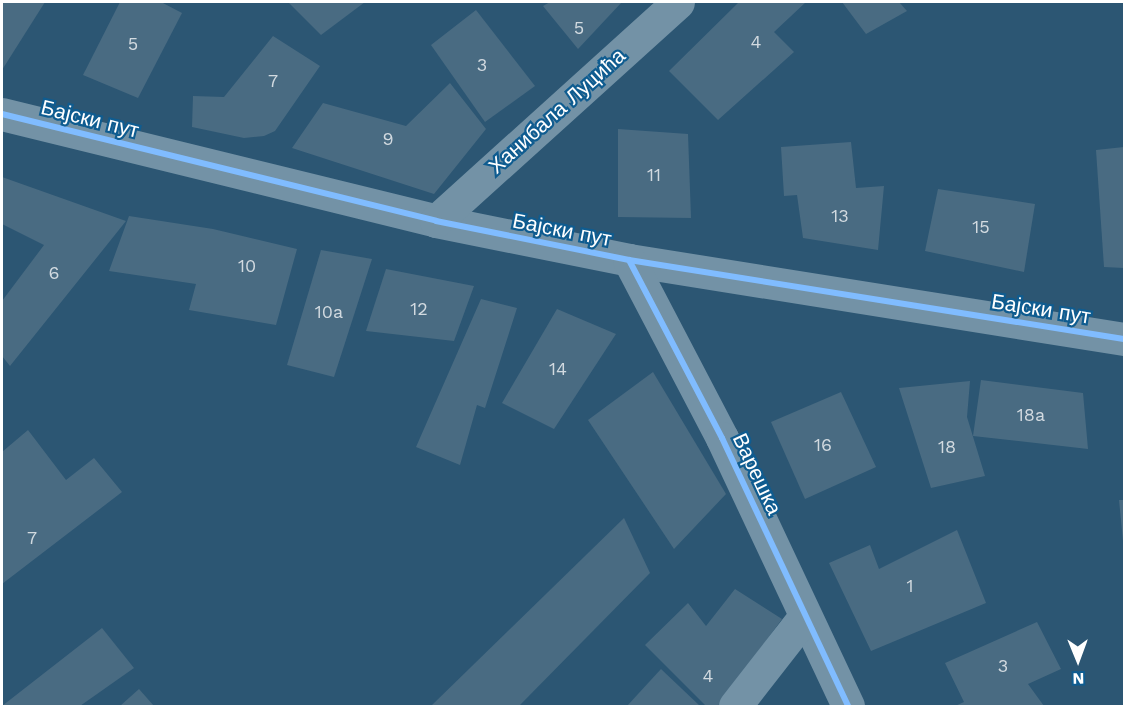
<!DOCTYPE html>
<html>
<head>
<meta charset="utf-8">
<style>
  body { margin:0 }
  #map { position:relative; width:1126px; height:708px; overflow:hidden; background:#2c5673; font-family:"Work Sans",sans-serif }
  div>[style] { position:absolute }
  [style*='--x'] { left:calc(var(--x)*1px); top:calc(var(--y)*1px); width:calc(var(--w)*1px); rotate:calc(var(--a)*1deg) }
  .building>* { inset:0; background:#496b82 }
  .minor>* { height:33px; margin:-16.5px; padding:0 16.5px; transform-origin:16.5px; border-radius:16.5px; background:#7392a6 }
  .cycleway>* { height:6px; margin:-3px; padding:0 3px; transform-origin:3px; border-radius:3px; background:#80bcff }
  span { translate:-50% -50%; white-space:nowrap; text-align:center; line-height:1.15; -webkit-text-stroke:4.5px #0f5c90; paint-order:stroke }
  .number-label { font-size:18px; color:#d2dae0 }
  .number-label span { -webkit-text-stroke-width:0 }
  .street-label { font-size:21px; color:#fff }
  .frame { position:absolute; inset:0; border:3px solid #fff; pointer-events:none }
  .north { position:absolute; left:1048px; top:630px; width:60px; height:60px; -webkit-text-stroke:4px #0f5c90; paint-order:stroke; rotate:179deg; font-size:16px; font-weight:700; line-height:24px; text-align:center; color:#fff }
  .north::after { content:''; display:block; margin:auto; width:21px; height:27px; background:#fff; clip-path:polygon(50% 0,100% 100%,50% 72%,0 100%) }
</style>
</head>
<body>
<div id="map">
  <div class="building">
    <i style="clip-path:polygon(2px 2px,45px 2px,2px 70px)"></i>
    <i style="clip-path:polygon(120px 2px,161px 2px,182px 13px,138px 98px,83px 75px)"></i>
    <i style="clip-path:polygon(288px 2px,365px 2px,321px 35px)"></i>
    <i style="clip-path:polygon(550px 2px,622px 2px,578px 49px,543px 6px)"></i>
    <i style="clip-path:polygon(739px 2px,806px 2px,774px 32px,794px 52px,718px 120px,669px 71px)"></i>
    <i style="clip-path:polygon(842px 2px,899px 2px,907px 11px,866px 34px)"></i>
    <i style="clip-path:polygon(476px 10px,535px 86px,485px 122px,431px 45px)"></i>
    <i style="clip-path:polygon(273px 36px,320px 66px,275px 131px,264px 136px,244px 138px,192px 127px,193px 96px,224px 97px)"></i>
    <i style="clip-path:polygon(450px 83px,486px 129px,434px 194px,292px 148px,323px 103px,406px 126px)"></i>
    <i style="clip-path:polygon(618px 129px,688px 134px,691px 218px,618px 217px)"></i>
    <i style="clip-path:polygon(851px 142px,856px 188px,884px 186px,878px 250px,803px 238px,797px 195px,784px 196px,781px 147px)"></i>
    <i style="clip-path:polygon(1124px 147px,1124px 268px,1104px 267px,1096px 150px)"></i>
    <i style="clip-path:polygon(2px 177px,126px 221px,10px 366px,2px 356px,2px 301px,44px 245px,2px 224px)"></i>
    <i style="clip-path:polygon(938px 189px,1035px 204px,1024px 272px,925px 251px)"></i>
    <i style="clip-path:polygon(129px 216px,213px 229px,297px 249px,276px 325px,189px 310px,196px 284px,109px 271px)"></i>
    <i style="clip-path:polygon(321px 250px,372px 259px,334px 377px,287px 365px)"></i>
    <i style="clip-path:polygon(386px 269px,474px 286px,454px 341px,366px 331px)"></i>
    <i style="clip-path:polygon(481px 299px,517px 308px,485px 408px,477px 405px,460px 465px,416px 447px)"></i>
    <i style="clip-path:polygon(557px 309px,616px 334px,554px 429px,502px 403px)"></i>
    <i style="clip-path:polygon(653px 372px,726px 494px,674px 549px,588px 420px)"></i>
    <i style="clip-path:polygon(981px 380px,1083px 393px,1088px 449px,973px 436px)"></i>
    <i style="clip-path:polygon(970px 381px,967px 417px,985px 476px,931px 488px,899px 388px)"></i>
    <i style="clip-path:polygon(841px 392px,876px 467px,805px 499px,771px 422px)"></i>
    <i style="clip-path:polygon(28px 430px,66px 480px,94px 458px,122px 492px,2px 584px,2px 452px)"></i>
    <i style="clip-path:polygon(1119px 500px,1124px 500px,1124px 541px,1123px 541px)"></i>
    <i style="clip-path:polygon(624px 518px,650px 573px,519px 706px,431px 706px)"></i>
    <i style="clip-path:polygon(957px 530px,986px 603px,871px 651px,829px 563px,870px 545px,879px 569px)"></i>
    <i style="clip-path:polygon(735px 589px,782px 619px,718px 706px,706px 706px,645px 645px,688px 603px,706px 626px)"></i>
    <i style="clip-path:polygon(1037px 622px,1061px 669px,1028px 684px,1044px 706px,955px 706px,964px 702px,945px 663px)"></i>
    <i style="clip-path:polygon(102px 628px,134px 668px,80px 706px,2px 706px)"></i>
    <i style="clip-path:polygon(661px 669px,700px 706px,627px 706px)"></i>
    <i style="clip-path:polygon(139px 689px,154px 706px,120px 706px)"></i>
  </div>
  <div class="minor">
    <i style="--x:2;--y:114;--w:447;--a:13.8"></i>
    <i style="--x:436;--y:221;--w:197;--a:11.4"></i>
    <i style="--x:629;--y:260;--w:501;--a:9.07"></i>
    <i style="--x:436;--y:221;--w:326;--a:-42.1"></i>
    <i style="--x:629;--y:260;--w:201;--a:62.4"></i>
    <i style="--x:722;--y:438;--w:296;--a:64.8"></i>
    <i style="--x:735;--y:706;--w:114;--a:-52.1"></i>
  </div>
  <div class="cycleway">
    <i style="--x:2;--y:114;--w:447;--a:13.8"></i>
    <i style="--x:436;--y:221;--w:197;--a:11.4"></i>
    <i style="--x:629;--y:260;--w:501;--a:9.07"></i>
    <i style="--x:629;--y:260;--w:201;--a:62.4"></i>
    <i style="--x:722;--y:438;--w:296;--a:64.8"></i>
  </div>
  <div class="number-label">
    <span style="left:579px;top:28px">5</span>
    <span style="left:756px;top:42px">4</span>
    <span style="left:133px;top:44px">5</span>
    <span style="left:482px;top:65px">3</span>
    <span style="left:273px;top:81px">7</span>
    <span style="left:388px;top:139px">9</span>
    <span style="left:654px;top:175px">11</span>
    <span style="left:840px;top:216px">13</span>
    <span style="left:981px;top:227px">15</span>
    <span style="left:247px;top:266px">10</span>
    <span style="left:54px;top:273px">6</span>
    <span style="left:419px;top:309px">12</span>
    <span style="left:329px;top:312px">10a</span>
    <span style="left:558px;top:369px">14</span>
    <span style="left:1031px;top:415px">18a</span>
    <span style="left:823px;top:445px">16</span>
    <span style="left:947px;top:447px">18</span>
    <span style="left:32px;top:538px">7</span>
    <span style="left:910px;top:586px">1</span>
    <span style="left:1003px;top:666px">3</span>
    <span style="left:708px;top:676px">4</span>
  </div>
  <div class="street-label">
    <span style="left:557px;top:111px;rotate:-42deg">Ханибала Луцића</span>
    <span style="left:90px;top:119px;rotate:14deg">Бајски пут</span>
    <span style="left:562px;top:230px;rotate:11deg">Бајски пут</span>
    <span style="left:1041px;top:309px;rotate:9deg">Бајски пут</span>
    <span style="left:757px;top:474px;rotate:65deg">Варешка</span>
  </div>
  <div class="frame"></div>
  <div class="north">N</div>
</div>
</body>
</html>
